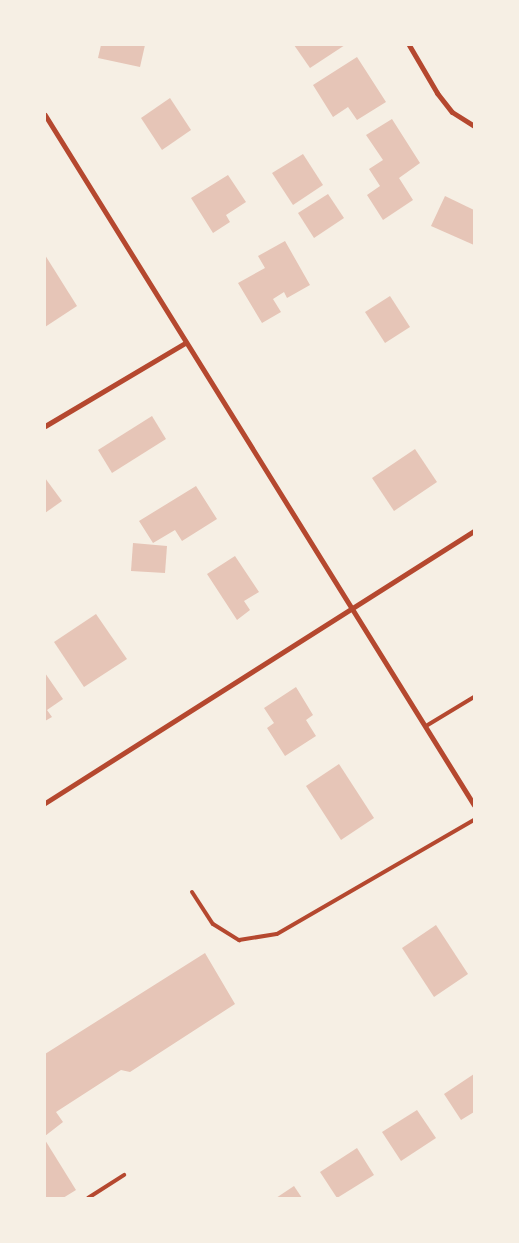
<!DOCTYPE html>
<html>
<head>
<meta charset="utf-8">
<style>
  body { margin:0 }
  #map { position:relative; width:519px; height:1243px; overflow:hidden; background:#f6efe4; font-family:Barlow,sans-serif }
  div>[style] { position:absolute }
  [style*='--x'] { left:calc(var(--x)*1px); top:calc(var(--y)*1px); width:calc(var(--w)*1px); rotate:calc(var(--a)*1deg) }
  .building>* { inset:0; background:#e6c5b7 }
  .service>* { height:4px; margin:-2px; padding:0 2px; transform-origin:2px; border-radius:2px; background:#b5482f }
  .minor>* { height:5px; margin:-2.5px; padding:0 2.5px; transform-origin:2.5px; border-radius:2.5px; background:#b5482f }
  span { translate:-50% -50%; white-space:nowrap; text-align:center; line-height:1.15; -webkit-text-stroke:5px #f6efe4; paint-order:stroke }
  .frame { position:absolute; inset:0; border:46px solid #f6efe4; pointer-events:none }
</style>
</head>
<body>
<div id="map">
  <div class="building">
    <i style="clip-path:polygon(101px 45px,145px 45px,140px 67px,98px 58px)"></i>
    <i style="clip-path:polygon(294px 45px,345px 45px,310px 68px)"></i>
    <i style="clip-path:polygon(357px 57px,386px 102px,357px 120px,348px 107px,333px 117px,313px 85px)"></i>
    <i style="clip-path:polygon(170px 98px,191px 130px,162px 150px,141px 118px)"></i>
    <i style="clip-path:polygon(392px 119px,420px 163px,399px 178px,413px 200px,383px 220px,367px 195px,380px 186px,369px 169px,383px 160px,366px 135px)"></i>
    <i style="clip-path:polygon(303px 154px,323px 185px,293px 205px,272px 173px)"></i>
    <i style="clip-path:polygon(228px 175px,246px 202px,226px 215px,230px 222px,213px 233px,191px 198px)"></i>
    <i style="clip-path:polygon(328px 194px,344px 218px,314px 238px,298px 213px)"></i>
    <i style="clip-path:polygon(445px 196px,474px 210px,474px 245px,431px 226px)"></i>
    <i style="clip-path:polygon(285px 241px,310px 285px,287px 298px,284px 292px,273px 299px,281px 312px,262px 323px,238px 283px,265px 268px,258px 256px)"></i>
    <i style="clip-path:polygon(45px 255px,77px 306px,45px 327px)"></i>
    <i style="clip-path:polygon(390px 296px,410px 327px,385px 343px,365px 312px)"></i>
    <i style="clip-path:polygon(152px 416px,166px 439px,112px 473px,98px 450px)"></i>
    <i style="clip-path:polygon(415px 449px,437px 482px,394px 511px,372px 478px)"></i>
    <i style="clip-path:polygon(45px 478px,62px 501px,45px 513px)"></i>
    <i style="clip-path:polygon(196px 486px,217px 519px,182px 541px,175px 530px,153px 543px,139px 521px)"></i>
    <i style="clip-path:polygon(133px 543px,167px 546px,165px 573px,131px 571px)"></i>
    <i style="clip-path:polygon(235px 556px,259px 592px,244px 601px,250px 610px,237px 620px,207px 574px)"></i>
    <i style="clip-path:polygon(96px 614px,127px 659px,84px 687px,54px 642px)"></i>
    <i style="clip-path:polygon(45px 673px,63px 699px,47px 710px,52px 717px,45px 721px)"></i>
    <i style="clip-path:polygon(296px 687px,313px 715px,306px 720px,316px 736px,285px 756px,267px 728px,274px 723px,264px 708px)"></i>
    <i style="clip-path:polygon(339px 764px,374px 818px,341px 840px,306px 786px)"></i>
    <i style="clip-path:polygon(436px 925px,468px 974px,434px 997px,402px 948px)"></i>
    <i style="clip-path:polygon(205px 953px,235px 1004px,130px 1072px,121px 1070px,56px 1112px,63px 1122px,45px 1136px,45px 1054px)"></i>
    <i style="clip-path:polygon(474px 1074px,474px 1112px,461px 1120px,444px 1094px)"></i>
    <i style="clip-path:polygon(417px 1110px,436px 1138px,401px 1161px,382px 1132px)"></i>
    <i style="clip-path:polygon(45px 1140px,76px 1190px,63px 1198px,45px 1198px)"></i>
    <i style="clip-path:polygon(357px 1148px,374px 1175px,337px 1198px,320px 1172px)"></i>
    <i style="clip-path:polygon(294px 1186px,302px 1198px,276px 1198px)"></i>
  </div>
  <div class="service">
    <i style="--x:426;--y:726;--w:56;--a:-31.1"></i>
    <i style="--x:192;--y:892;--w:38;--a:57"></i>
    <i style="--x:213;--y:924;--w:31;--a:32"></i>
    <i style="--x:239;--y:940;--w:38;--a:-9"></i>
    <i style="--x:277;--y:934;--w:228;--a:-30.1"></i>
    <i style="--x:88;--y:1198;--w:43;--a:-32.6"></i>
  </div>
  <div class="minor">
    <i style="--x:409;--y:45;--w:56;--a:59.7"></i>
    <i style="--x:437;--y:93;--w:24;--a:52"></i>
    <i style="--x:452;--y:112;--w:26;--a:32"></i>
    <i style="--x:45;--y:115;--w:812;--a:58.13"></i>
    <i style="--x:45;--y:426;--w:163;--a:-30.7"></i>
    <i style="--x:45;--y:803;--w:508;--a:-32.38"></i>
  </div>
  <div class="frame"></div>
</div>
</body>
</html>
